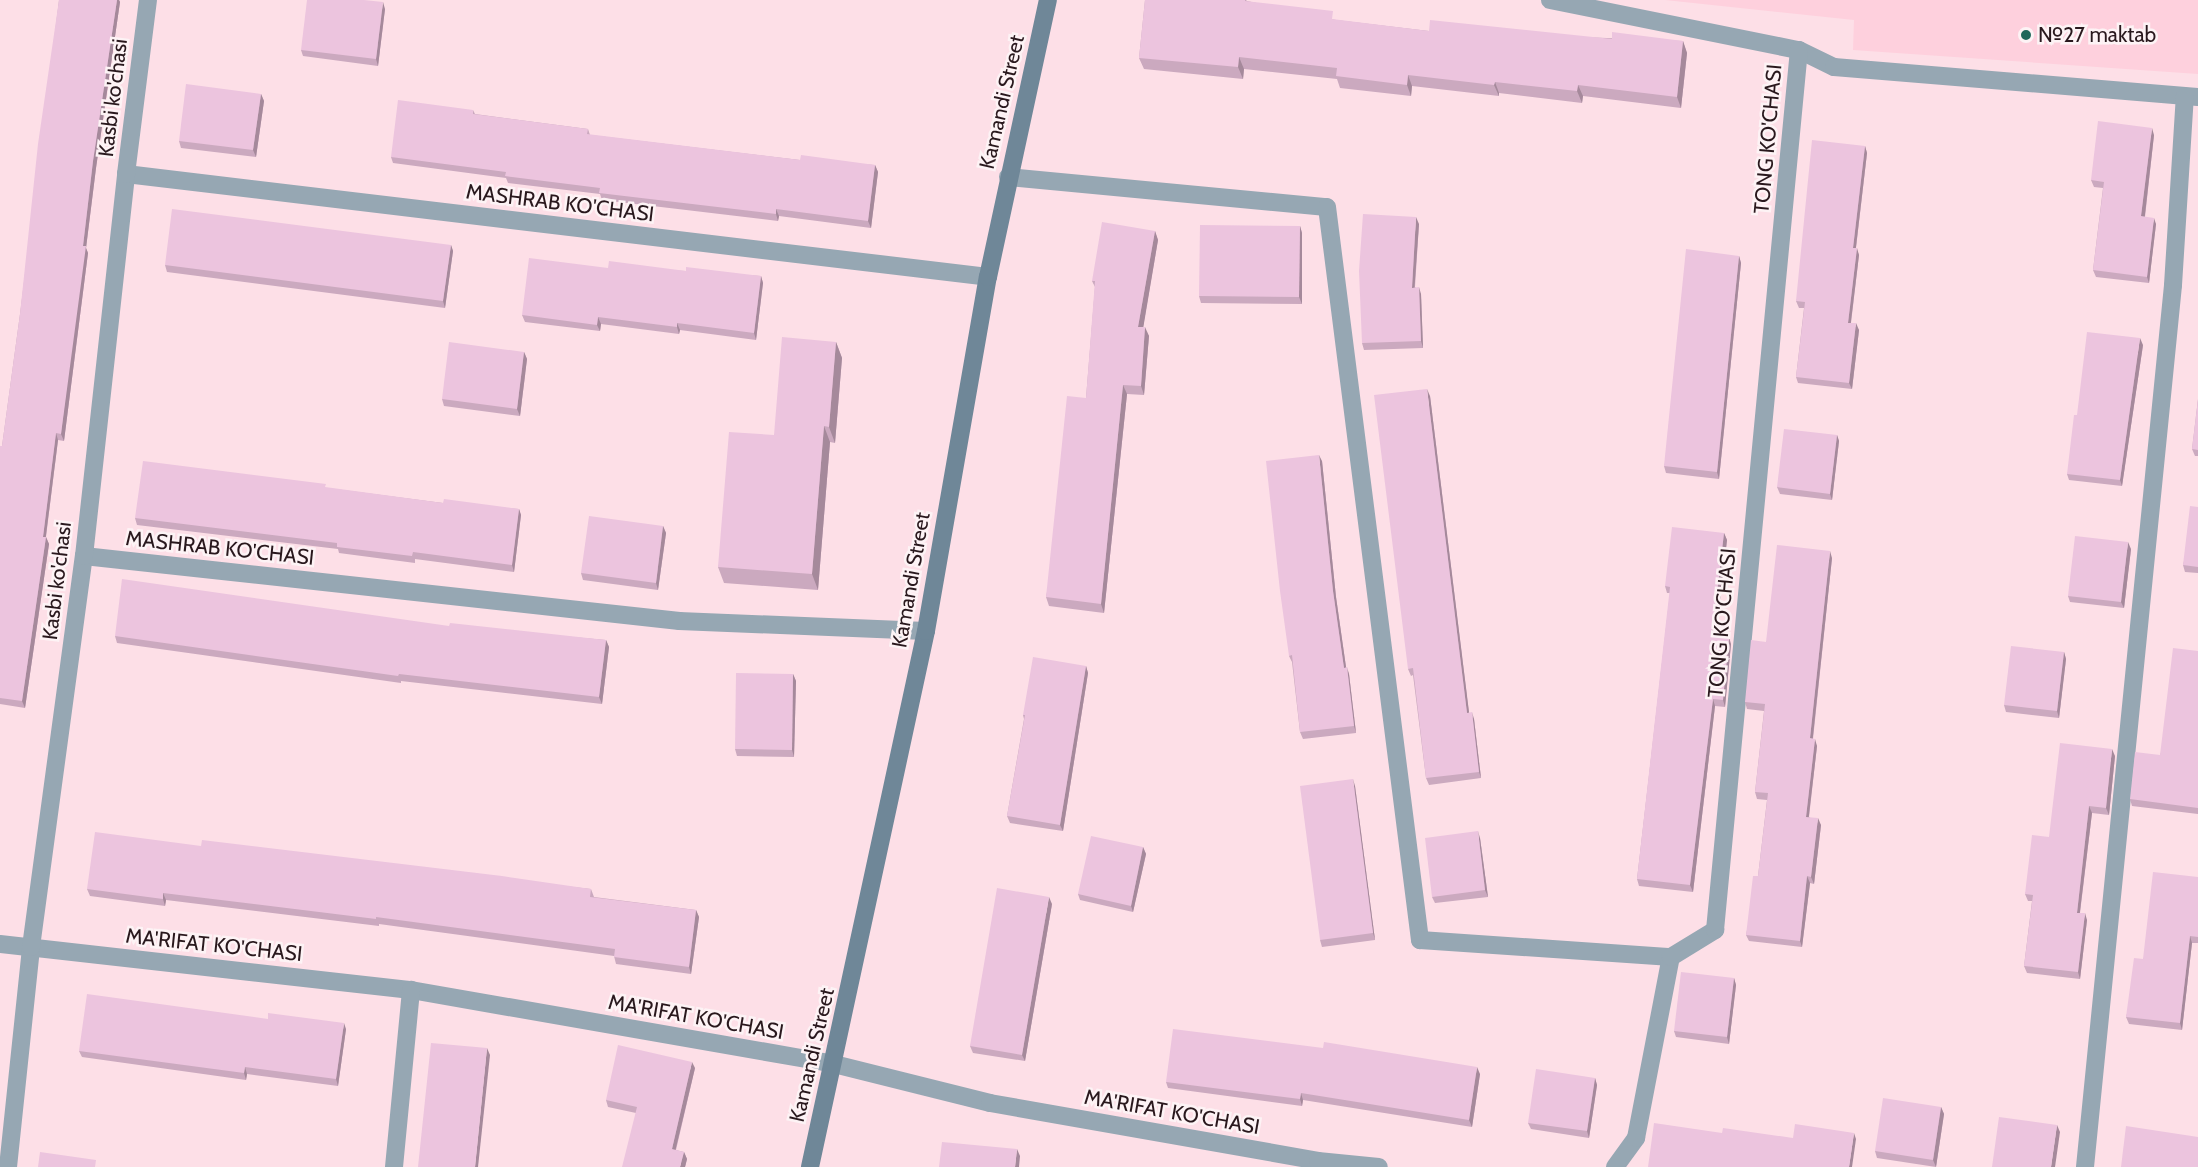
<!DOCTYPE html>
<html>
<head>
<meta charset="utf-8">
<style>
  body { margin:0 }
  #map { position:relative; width:2198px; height:1167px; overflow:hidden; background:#fddfe7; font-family:Cabin,sans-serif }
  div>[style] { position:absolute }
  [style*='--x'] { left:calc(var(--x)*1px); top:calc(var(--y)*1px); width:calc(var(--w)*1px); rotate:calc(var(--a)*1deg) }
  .built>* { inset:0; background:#fed0dd }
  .street>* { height:18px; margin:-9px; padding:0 9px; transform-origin:9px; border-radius:9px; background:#96a7b3 }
  .secondary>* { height:18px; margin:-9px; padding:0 9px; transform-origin:9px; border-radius:9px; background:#6f8798 }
  .wall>* { inset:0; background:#cba9bf }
  .shaded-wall>* { inset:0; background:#a5899b }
  .building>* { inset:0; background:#ecc4de }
  .dots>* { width:16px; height:16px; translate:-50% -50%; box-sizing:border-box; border:3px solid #fdf3f5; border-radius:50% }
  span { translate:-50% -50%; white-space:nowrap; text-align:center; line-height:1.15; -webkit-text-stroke:5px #fdf3f5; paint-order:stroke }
  .poi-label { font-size:21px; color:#29181d }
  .left { translate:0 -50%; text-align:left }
  .street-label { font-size:21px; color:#29181d }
</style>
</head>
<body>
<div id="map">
  <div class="built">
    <i style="clip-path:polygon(1665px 0,2198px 0,2198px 74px,1853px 50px,1854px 20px)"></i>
  </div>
  <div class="street">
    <i style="--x:1550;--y:0;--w:254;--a:11.4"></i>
    <i style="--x:1799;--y:50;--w:39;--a:26"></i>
    <i style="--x:1834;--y:67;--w:365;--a:4.7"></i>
    <i style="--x:126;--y:174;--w:868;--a:6.81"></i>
    <i style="--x:1008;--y:177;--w:320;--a:5.4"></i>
    <i style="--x:1327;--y:207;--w:739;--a:82.77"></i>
    <i style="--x:1420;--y:940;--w:252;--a:3.9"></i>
    <i style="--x:84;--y:556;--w:599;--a:6.23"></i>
    <i style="--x:679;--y:621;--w:247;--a:2.3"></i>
    <i style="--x:0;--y:944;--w:414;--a:6.4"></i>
    <i style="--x:411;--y:990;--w:429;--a:9.9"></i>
    <i style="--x:834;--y:1064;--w:161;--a:14"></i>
    <i style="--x:990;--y:1103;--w:333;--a:10"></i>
    <i style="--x:1318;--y:1161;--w:61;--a:5.6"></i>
    <i style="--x:8;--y:1167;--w:221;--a:-84"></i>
    <i style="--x:31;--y:947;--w:395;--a:-82.3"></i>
    <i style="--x:84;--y:556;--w:384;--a:-83.7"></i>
    <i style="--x:126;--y:174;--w:175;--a:-82.8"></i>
    <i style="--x:394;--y:1167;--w:178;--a:-84.5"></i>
    <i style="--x:1615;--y:1167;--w:36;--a:-54"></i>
    <i style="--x:1636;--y:1138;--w:184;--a:-79.1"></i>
    <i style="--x:1671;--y:957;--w:52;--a:-31.5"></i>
    <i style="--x:1715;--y:930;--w:884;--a:-84.55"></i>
    <i style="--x:2085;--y:1167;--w:886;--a:-84.3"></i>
    <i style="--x:2173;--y:285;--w:189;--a:-86.4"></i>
  </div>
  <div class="secondary">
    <i style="--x:810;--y:1167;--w:548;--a:-77.79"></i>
    <i style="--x:926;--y:631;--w:359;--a:-80.1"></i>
    <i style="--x:988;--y:277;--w:283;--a:-77.8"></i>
  </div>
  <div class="wall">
    <i style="clip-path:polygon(59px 0,119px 0,120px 2px,96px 168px,86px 248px,88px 253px,64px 441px,58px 440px,46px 537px,49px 544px,25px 708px,0 704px,0 446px,2px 446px,20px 314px)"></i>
    <i style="clip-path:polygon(1145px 0,1246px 0,1247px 1px,1336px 20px,1429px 31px,1683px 41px,1687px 53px,1681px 108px,1583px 96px,1582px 103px,1499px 93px,1499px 96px,1412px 86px,1411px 96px,1340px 88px,1337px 79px,1244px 69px,1243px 79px,1144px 69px,1139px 58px)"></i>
    <i style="clip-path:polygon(385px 9px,378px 66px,303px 56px,301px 50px)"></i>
    <i style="clip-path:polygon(261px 94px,264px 101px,256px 157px,181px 148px,179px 141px)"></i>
    <i style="clip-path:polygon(473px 110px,475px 114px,588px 129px,590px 135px,800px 160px,875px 165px,878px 172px,871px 228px,779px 216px,778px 221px,602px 200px,600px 194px,508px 183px,506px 178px,393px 163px,391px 157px)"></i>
    <i style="clip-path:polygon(2154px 135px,2145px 217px,2156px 224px,2149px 283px,2096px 277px,2093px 270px,2103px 188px,2094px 187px,2091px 180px)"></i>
    <i style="clip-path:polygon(1865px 146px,1867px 153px,1856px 248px,1859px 255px,1851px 323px,1859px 330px,1852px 389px,1798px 383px,1796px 377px,1804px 308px,1799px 308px,1796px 301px)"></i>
    <i style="clip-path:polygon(1419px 224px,1415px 287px,1421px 294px,1423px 348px,1364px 350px,1362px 343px)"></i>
    <i style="clip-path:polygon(1300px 226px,1302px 233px,1302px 304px,1201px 303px,1199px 296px)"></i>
    <i style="clip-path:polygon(1155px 231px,1158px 240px,1143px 327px,1149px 336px,1144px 395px,1127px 394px,1104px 613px,1049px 606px,1046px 597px,1086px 398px,1095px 287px,1092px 281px)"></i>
    <i style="clip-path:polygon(451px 245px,453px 251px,445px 308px,167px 272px,165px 265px)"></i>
    <i style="clip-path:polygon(1739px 256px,1741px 263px,1719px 479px,1666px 473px,1664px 466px)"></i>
    <i style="clip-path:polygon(608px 268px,686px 271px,761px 276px,763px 283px,756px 340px,680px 330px,679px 334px,601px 324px,600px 331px,525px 322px,522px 315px)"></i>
    <i style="clip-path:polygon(836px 342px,842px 358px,835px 443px,830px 442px,818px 590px,724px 583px,718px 567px,774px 435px)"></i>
    <i style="clip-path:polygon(2143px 345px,2122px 486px,2069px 480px,2067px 474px)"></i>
    <i style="clip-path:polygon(524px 352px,527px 359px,520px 416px,444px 406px,442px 399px)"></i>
    <i style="clip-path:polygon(1430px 396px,1469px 713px,1474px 719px,1481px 778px,1429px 785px,1426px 778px,1413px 675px,1411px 676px,1408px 669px)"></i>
    <i style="clip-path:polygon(2198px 399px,2198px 456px,2195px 456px,2192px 449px)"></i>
    <i style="clip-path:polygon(1837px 435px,1839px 441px,1832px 500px,1780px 494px,1777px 487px)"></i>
    <i style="clip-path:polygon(1322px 461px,1336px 597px,1346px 667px,1349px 674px,1356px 733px,1303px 739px,1300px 732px,1292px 662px,1289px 656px)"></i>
    <i style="clip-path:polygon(327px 488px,443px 503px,519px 509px,521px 515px,514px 572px,415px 559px,415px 563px,339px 553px,338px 549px,137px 525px,135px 518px)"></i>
    <i style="clip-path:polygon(2198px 507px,2198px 573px,2185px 572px,2183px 565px)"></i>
    <i style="clip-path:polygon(663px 526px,666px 533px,658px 590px,583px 580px,581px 573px)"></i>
    <i style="clip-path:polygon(1724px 533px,1727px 540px,1716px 636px,1731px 644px,1725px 707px,1715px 706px,1693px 892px,1639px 886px,1637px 879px,1670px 593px,1667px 593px,1665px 586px)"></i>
    <i style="clip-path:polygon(2131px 549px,2124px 608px,2070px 602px,2068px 596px)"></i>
    <i style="clip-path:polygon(1832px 558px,1813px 739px,1817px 746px,1809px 817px,1821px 825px,1814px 884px,1810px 883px,1802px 947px,1749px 941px,1746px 935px,1758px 876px,1767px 800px,1757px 799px,1755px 792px,1764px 711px,1747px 709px,1745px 702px,1766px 642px)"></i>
    <i style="clip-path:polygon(449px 626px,606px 640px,609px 647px,602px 704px,401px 681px,401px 683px,117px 643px,115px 636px)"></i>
    <i style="clip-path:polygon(2198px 651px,2198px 814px,2132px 806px,2130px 799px,2160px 755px)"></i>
    <i style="clip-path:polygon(2064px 652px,2066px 659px,2059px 718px,2006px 712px,2004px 705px)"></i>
    <i style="clip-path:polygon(1086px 666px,1088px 673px,1063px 831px,1010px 823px,1007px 816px,1024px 719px,1023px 715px)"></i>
    <i style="clip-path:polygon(793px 674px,796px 681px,794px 757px,737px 756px,735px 749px)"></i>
    <i style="clip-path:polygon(2115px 756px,2109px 815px,2092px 813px,2080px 913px,2087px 920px,2080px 979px,2027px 973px,2024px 966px,2032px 901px,2028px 901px,2025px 894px,2049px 837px)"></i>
    <i style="clip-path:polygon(1355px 786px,1375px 940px,1322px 947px,1320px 940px)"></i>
    <i style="clip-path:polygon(1480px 838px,1488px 897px,1435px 903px,1432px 897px)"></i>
    <i style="clip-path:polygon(201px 846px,591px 889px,594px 897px,696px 910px,699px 917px,691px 974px,616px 964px,614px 956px,379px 924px,379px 926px,166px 900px,165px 906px,90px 896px,87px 889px)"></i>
    <i style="clip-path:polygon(1143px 847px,1146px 854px,1133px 912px,1080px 900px,1078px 894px)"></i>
    <i style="clip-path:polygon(2198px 877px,2198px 943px,2192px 943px,2182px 1030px,2129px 1024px,2126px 1017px,2143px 959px)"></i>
    <i style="clip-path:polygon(1052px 904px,1025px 1061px,973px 1053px,970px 1046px)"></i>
    <i style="clip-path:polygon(1734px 978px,1736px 985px,1729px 1044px,1676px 1037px,1674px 1031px)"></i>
    <i style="clip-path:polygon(346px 1029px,338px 1086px,247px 1074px,246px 1080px,82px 1057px,79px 1051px)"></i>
    <i style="clip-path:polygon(695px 1068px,676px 1150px,684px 1152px,687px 1159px,685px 1167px,636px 1113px,608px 1107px,606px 1100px)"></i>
    <i style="clip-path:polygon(1480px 1074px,1472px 1127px,1303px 1100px,1302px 1106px,1168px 1088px,1166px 1082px)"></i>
    <i style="clip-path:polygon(1595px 1078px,1597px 1085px,1589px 1138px,1531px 1129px,1528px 1123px)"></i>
    <i style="clip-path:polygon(1941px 1107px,1944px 1114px,1936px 1167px,1877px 1158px,1875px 1151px)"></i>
  </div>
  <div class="shaded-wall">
    <i style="clip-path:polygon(117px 0,119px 0,120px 2px,96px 168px,86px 248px,88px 253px,64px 441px,61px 434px,83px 246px,93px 161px)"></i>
    <i style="clip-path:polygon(383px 2px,385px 9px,378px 66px,376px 59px)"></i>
    <i style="clip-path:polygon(1683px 41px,1687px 53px,1681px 108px,1677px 97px)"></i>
    <i style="clip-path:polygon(1239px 57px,1244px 69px,1243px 79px,1238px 67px)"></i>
    <i style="clip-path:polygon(1408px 75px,1412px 86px,1411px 96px,1407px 85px)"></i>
    <i style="clip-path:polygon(1495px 82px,1499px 93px,1499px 96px,1494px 85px)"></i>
    <i style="clip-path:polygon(1578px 85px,1583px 96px,1582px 103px,1577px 91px)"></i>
    <i style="clip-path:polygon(261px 94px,264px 101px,256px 157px,253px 150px)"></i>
    <i style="clip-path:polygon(2152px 128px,2154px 135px,2144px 223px,2141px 216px)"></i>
    <i style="clip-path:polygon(1865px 146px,1867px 153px,1855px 255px,1853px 248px)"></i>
    <i style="clip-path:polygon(875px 165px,878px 172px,871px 228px,868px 221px)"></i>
    <i style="clip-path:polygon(776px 209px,779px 216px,778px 221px,776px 214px)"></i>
    <i style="clip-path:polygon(1416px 217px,1419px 224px,1414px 294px,1412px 288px)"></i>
    <i style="clip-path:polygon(2154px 218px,2156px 224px,2149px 283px,2147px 277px)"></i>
    <i style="clip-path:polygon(1300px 226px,1302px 233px,1302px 304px,1299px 297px)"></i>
    <i style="clip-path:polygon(1155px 231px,1158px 240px,1142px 335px,1138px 327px)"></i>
    <i style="clip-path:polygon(451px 245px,453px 251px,445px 308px,443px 301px)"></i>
    <i style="clip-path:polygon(1857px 248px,1859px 255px,1850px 329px,1848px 323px)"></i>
    <i style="clip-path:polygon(1739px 256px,1741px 263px,1719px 479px,1717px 472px)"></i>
    <i style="clip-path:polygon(761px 276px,763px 283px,756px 340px,754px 333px)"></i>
    <i style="clip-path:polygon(1419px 287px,1421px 294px,1423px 348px,1421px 341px)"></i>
    <i style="clip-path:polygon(598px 317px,601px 324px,600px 331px,597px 325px)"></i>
    <i style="clip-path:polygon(677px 323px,680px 330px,679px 334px,677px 327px)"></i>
    <i style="clip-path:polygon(1856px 323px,1859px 330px,1852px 389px,1849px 383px)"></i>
    <i style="clip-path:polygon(1145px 327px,1149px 336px,1144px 395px,1141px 386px)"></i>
    <i style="clip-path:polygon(2140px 338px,2143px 345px,2122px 486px,2120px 480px)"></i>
    <i style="clip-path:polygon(836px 342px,842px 358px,835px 443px,829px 427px)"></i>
    <i style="clip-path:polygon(524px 352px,527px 359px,520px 416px,517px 409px)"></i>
    <i style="clip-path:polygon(1123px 385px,1127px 394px,1104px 613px,1101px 604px)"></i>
    <i style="clip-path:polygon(1427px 389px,1430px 396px,1470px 720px,1467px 713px)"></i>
    <i style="clip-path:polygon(824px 426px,830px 442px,818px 590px,812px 574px)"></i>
    <i style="clip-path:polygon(56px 433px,58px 440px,45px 543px,43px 537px)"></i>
    <i style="clip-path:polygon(1837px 435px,1839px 441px,1832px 500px,1830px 494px)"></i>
    <i style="clip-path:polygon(1319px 455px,1322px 461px,1336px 597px,1347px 674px,1344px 668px,1333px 591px)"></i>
    <i style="clip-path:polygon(519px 509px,521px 515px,514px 572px,512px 565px)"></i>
    <i style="clip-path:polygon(663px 526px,666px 533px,658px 590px,656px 583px)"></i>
    <i style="clip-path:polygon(1724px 533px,1727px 540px,1715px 642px,1712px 635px)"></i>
    <i style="clip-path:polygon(46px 537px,49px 544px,25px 708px,22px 701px)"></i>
    <i style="clip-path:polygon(2128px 542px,2131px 549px,2124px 608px,2121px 602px)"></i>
    <i style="clip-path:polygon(1830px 551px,1832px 558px,1812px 745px,1810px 738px)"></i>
    <i style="clip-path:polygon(1729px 637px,1731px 644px,1725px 707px,1723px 700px)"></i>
    <i style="clip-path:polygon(606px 640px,609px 647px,602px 704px,599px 697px)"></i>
    <i style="clip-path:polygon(2064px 652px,2066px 659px,2059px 718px,2057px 711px)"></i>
    <i style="clip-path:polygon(1086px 666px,1088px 673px,1063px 831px,1060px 825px)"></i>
    <i style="clip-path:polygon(1347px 667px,1349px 674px,1356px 733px,1354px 726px)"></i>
    <i style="clip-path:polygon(793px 674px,796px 681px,794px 757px,792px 750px)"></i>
    <i style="clip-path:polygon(1713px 699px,1715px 706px,1693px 892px,1690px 885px)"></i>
    <i style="clip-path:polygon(1472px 712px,1474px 719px,1481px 778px,1479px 772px)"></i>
    <i style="clip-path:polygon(1815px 739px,1817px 746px,1808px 823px,1806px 817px)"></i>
    <i style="clip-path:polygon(2112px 749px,2115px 756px,2109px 815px,2106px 808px)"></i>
    <i style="clip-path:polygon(1353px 779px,1355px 786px,1375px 940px,1373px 933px)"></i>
    <i style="clip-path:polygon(2089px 806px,2092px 813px,2079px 919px,2077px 913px)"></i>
    <i style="clip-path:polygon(1818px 818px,1821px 825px,1814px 884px,1811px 877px)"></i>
    <i style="clip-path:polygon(1478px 831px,1480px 838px,1488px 897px,1485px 890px)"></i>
    <i style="clip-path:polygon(1143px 847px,1146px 854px,1133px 912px,1131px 906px)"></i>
    <i style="clip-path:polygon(1807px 876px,1810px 883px,1802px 947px,1800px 941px)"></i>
    <i style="clip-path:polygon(163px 893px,166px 900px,165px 906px,163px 899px)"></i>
    <i style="clip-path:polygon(1049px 897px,1052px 904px,1025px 1061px,1022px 1055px)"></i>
    <i style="clip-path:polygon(696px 910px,699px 917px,691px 974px,689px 967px)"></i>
    <i style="clip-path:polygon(2085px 913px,2087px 920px,2080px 979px,2078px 972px)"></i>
    <i style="clip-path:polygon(2190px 936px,2192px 943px,2182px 1030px,2180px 1023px)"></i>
    <i style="clip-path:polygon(1734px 978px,1736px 985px,1729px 1044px,1727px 1037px)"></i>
    <i style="clip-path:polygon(344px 1023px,346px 1029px,338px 1086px,336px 1079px)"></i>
    <i style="clip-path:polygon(487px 1048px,490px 1055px,478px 1167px,475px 1167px)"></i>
    <i style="clip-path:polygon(692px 1062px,695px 1068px,674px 1156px,672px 1149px)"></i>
    <i style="clip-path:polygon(245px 1067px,247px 1074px,246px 1080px,244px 1073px)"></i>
    <i style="clip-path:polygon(1477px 1067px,1480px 1074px,1472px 1127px,1469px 1120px)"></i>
    <i style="clip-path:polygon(1595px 1078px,1597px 1085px,1589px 1138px,1587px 1131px)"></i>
    <i style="clip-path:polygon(1301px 1093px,1303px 1100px,1302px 1106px,1300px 1099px)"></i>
    <i style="clip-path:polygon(1941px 1107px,1944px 1114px,1936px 1167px,1933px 1160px)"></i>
    <i style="clip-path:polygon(2057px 1125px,2060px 1132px,2055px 1167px,2051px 1167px)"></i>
    <i style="clip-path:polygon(1854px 1133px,1856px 1139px,1852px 1167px,1849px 1167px)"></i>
    <i style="clip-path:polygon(1017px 1149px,1020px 1156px,1019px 1167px,1015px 1167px)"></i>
    <i style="clip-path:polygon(684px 1152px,687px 1159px,685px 1167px,680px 1167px)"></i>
  </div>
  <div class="building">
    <i style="clip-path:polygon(59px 0,117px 0,93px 161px,83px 246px,86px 246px,61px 434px,56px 433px,43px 537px,46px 537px,22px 701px,0 698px,0 446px,2px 446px,20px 314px,38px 144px)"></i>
    <i style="clip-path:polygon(307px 0,364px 0,383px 2px,376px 59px,301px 50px)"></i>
    <i style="clip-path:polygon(1145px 0,1245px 0,1245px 1px,1333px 11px,1332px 19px,1429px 31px,1430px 20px,1612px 39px,1612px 32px,1683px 41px,1677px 97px,1578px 85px,1577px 91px,1495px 82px,1494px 85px,1408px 75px,1407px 85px,1336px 76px,1337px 68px,1239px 57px,1238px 67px,1139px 58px)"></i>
    <i style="clip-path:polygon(186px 84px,261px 94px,253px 150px,179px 141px)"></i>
    <i style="clip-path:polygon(398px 100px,473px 110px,473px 114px,588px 129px,587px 134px,800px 160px,801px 155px,875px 165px,868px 221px,776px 209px,776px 214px,599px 193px,600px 188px,505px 176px,506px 172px,391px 157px)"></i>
    <i style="clip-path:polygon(2098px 121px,2152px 128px,2141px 216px,2154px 218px,2147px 277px,2093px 270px,2104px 182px,2091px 180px)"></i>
    <i style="clip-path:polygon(1812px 140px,1865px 146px,1853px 248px,1857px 248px,1848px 323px,1856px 323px,1849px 383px,1796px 377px,1805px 302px,1796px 301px)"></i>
    <i style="clip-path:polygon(172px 209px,451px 245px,443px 301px,165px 265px)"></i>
    <i style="clip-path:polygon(1363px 214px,1416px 217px,1412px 288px,1419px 287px,1421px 341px,1362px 343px,1359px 271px)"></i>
    <i style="clip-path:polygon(1102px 222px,1155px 231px,1138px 327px,1145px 327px,1141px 386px,1123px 385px,1101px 604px,1046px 597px,1067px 396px,1086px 398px,1095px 281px,1092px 281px)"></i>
    <i style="clip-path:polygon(1200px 225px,1300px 226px,1299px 297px,1199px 296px)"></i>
    <i style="clip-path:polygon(1686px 249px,1739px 256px,1717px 472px,1664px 466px)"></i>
    <i style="clip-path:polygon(529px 258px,608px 268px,609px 261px,686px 271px,686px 267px,761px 276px,754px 333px,677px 323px,677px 327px,598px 317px,597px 325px,522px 315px)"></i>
    <i style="clip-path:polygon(2087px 332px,2140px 338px,2120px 480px,2067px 474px,2074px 415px,2077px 415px)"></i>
    <i style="clip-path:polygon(782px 337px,836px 342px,829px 427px,824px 426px,812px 574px,718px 567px,729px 432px,774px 435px)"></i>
    <i style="clip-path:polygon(449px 342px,524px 352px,517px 409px,442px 399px)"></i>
    <i style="clip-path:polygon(1427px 389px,1467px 713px,1472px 712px,1479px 772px,1426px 778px,1413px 668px,1408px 669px,1374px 395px)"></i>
    <i style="clip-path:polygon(2198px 399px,2198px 450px,2192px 449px)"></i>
    <i style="clip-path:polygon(1784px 429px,1837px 435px,1830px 494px,1777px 487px)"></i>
    <i style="clip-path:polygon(1319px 455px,1333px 591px,1344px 668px,1347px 667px,1354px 726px,1300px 732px,1292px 655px,1289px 656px,1280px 591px,1266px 461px)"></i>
    <i style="clip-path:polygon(143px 461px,326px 484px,325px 487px,443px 503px,444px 499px,519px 509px,512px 565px,413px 552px,412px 556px,337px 547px,337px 543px,135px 518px)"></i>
    <i style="clip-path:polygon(2190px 506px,2198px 507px,2198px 567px,2183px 565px)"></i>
    <i style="clip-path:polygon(589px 516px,663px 526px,656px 583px,581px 573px)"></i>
    <i style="clip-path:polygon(1672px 527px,1724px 533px,1712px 635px,1729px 637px,1723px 700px,1713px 699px,1690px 885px,1637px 879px,1670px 587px,1665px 586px)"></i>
    <i style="clip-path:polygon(2075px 536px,2128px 542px,2121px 602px,2068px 596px)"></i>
    <i style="clip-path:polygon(1777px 545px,1830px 551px,1810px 738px,1815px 739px,1806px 817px,1818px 818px,1811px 877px,1807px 876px,1800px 941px,1746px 935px,1753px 876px,1758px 876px,1768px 793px,1755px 792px,1765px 704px,1745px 702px,1751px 640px,1766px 642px)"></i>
    <i style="clip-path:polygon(122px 579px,449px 626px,450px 623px,606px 640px,599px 697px,399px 674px,398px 676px,115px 636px)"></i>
    <i style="clip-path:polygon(2011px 646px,2064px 652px,2057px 711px,2004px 705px)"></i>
    <i style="clip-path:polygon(2173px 648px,2198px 651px,2198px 808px,2130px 799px,2135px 752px,2160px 755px)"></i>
    <i style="clip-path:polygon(1033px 657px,1086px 666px,1060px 825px,1007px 816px,1025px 715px,1023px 715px)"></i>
    <i style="clip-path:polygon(736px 673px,793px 674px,792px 750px,735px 749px)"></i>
    <i style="clip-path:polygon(2060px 743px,2112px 749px,2106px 808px,2089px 806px,2077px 913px,2085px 913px,2078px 972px,2024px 966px,2033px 895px,2025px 894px,2032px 835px,2049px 837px)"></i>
    <i style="clip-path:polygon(1353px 779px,1373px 933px,1320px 940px,1300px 786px)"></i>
    <i style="clip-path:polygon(1478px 831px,1485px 890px,1432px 897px,1425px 838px)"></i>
    <i style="clip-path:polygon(95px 832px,201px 846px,202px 840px,502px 876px,591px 889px,590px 897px,696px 910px,689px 967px,614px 957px,615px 949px,376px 917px,376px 919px,163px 893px,163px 899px,87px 889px)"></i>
    <i style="clip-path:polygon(1091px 836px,1143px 847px,1131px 906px,1078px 894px)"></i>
    <i style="clip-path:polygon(2153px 872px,2198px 877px,2198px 937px,2190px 936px,2180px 1023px,2126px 1017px,2134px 958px,2143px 959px)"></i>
    <i style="clip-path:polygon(997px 888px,1049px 897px,1022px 1055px,970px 1046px)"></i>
    <i style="clip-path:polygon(1681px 972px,1734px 978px,1727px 1037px,1674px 1031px)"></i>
    <i style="clip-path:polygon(87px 994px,268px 1019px,268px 1013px,344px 1023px,336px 1079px,245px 1067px,244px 1073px,79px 1051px)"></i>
    <i style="clip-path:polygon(1173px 1029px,1323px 1048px,1324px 1042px,1477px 1067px,1469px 1120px,1301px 1093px,1300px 1099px,1166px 1082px)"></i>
    <i style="clip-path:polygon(431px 1043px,487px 1048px,475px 1167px,418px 1167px)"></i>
    <i style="clip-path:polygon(618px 1045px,692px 1062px,672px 1149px,684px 1152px,680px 1167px,622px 1167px,637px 1107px,606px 1100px)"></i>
    <i style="clip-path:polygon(1536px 1069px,1595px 1078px,1587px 1131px,1528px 1123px)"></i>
    <i style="clip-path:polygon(1883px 1098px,1941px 1107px,1933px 1160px,1875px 1151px)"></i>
    <i style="clip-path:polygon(1999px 1117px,2057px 1125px,2051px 1167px,1992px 1167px)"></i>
    <i style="clip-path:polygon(1654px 1123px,1722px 1133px,1723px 1128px,1793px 1138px,1795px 1124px,1854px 1133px,1849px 1167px,1648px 1167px)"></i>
    <i style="clip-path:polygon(2126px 1126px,2198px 1137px,2198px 1167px,2121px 1167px)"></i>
    <i style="clip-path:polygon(942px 1142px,1017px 1149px,1015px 1167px,939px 1167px)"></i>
    <i style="clip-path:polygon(40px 1152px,96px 1160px,95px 1167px,38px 1167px)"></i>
  </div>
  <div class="dots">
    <i style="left:2026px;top:35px;background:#20675b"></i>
  </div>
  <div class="poi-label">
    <span class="left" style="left:2038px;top:35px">№27 maktab</span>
  </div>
  <div class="street-label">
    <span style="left:113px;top:98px;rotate:-83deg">Kasbi ko'chasi</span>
    <span style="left:1002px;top:102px;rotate:-77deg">Kamandi Street</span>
    <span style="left:1768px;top:139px;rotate:-85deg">TONG KO'CHASI</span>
    <span style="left:560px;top:203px;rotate:7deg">MASHRAB KO'CHASI</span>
    <span style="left:220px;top:548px;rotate:6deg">MASHRAB KO'CHASI</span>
    <span style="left:911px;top:580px;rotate:-80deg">Kamandi Street</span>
    <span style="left:57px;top:581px;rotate:-83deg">Kasbi ko'chasi</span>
    <span style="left:1722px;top:623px;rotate:-85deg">TONG KO'CHASI</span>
    <span style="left:214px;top:945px;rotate:6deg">MA'RIFAT KO'CHASI</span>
    <span style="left:696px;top:1017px;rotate:10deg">MA'RIFAT KO'CHASI</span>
    <span style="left:812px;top:1055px;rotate:-77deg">Kamandi Street</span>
    <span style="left:1172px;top:1112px;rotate:10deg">MA'RIFAT KO'CHASI</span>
  </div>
</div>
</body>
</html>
